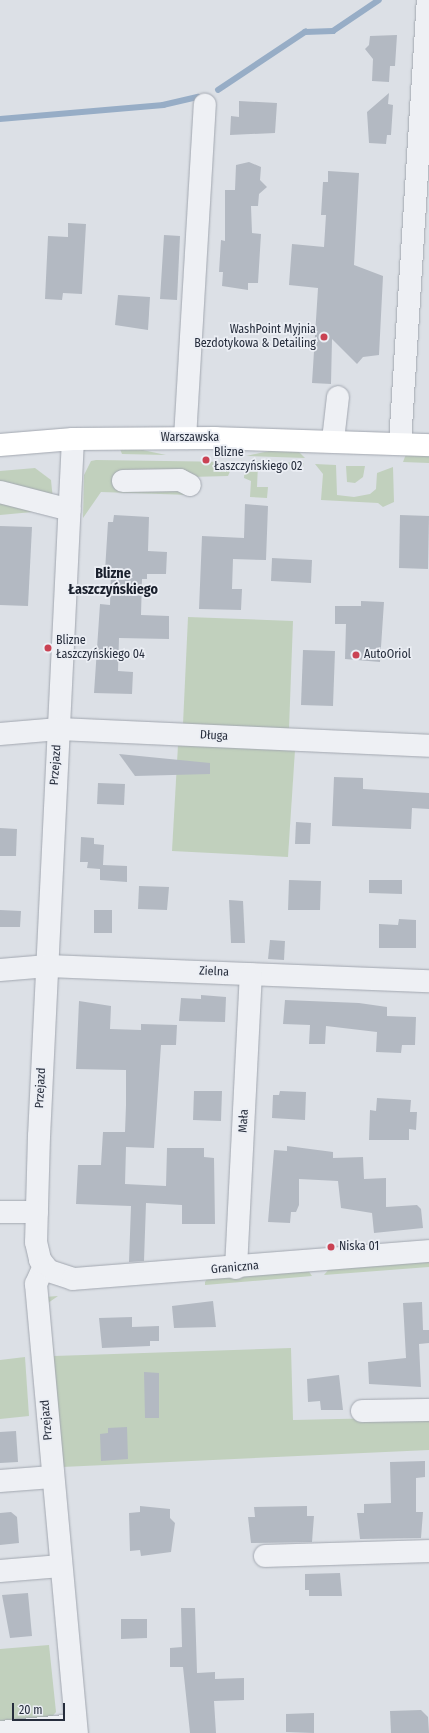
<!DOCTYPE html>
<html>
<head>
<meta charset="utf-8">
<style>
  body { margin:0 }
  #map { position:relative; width:429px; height:1733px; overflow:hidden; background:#dce0e6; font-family:"Fira Sans Condensed",sans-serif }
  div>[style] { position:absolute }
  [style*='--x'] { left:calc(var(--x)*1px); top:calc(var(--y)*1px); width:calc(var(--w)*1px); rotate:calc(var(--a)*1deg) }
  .green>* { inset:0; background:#c1d0bd }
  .stream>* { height:5.5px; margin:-2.75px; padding:0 2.75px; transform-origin:2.75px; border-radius:2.75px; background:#97adc6 }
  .building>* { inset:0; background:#b3b9c2 }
  .roads { filter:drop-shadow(0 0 1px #a2a7b0) drop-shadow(0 0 1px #a2a7b0) }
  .minor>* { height:22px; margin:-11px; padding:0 11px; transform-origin:11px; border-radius:11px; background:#eef0f4 }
  .major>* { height:22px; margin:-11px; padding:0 11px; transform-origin:11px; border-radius:11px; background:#fff }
  .dots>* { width:11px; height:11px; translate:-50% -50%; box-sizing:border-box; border:2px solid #ebeef4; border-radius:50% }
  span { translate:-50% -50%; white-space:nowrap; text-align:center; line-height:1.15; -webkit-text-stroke:3.5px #ebeef4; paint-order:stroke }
  .poi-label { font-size:12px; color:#262d3c }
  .right { translate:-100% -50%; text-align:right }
  .left { translate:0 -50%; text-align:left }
  .street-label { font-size:12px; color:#262d3c }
  .quarter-label { font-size:14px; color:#191f2c; font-weight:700 }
  .scale { position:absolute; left:12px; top:1703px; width:53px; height:18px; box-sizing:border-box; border:2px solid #262d3c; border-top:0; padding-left:5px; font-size:12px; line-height:14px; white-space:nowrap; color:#262d3c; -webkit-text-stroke:3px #ebeef4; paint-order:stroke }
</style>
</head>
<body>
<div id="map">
  <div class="green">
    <i style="clip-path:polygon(120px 449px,138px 449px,166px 455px,122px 454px)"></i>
    <i style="clip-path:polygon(274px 450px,297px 450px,305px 458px,246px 456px)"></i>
    <i style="clip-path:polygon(406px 454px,429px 455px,429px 463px,403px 462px)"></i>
    <i style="clip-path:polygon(96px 460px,234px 462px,228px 476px,190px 477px,190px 495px,101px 492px,83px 518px,84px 475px,91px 461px)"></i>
    <i style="clip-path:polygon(245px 461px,304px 463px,303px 466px,258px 464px,257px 487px,268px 487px,267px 498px,250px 497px,251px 481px,244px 478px)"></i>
    <i style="clip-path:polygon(315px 464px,336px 465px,337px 495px,354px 497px,370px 494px,376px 489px,377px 473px,393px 467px,394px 502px,383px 507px,378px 503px,321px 500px,323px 474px)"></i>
    <i style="clip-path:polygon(346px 466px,365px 466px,363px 477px,355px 483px,347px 482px)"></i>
    <i style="clip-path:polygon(35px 468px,51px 480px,54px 510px,0 515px,0 471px)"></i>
    <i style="clip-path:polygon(188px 617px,293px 621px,289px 729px,183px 724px)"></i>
    <i style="clip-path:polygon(178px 745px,295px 750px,288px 857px,172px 851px)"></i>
    <i style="clip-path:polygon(429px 1259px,429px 1267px,324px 1275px,329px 1269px)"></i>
    <i style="clip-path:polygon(308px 1270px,312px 1276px,205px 1285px,205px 1282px,207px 1279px)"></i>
    <i style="clip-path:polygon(58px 1296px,48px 1303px,54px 1356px,291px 1348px,293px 1420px,429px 1417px,429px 1450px,62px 1467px,44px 1297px)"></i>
    <i style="clip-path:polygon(25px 1357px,29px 1416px,0 1419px,0 1360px)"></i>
    <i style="clip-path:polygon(49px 1645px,56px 1712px,51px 1718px,0 1723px,0 1649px)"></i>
  </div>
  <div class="stream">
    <i style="--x:218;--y:90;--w:105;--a:-33.7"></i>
    <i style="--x:305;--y:32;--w:28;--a:-2"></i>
    <i style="--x:333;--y:31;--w:55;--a:-34"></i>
    <i style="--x:0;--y:119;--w:164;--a:-4.9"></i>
    <i style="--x:163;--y:105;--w:36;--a:-13"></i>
  </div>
  <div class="building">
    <i style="clip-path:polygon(397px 35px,395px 66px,390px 66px,389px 82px,372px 81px,373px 59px,365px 49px,369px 45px,370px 36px)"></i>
    <i style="clip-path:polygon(389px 93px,388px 104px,393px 105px,391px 135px,387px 135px,386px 144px,369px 143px,367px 112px)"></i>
    <i style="clip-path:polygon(239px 101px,277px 103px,275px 133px,230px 135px,231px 116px,239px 117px)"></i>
    <i style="clip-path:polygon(249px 162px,261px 167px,260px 180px,267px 187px,259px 194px,258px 206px,251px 206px,252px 233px,261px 234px,258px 283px,248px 283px,248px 290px,222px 286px,223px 272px,219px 272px,221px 240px,225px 241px,225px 190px,235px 190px,236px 165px)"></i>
    <i style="clip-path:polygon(328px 171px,359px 173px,354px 265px,383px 276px,379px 355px,363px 357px,357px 364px,332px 339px,331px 384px,312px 383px,318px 288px,289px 285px,292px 244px,324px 247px,326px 215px,321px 215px,323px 182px,328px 182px)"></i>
    <i style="clip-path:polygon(68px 223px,86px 224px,82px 294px,63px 293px,62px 300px,45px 299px,48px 236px,68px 237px)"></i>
    <i style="clip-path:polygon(164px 235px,180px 236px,177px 300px,160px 299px)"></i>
    <i style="clip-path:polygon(118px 295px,150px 297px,148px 330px,115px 325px)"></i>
    <i style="clip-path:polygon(245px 504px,268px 506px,266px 560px,233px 559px,232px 589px,242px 589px,241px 610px,199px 609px,202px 536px,244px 538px)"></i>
    <i style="clip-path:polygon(114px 515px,149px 517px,148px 551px,167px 552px,166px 574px,147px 574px,147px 579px,142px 579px,141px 615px,169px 616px,169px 639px,119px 638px,118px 671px,133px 672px,132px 694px,94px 693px,100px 604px,110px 605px,111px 572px,105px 571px,108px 522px,113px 522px)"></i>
    <i style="clip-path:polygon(400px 515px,429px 516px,428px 569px,399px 568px)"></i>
    <i style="clip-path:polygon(0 526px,32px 527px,28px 606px,0 605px)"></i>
    <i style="clip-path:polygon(272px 558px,312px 560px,311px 583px,271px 581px)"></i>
    <i style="clip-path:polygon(361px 601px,384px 602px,380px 662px,345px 659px,346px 624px,335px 624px,335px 606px,361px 606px)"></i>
    <i style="clip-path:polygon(303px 650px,335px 651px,333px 706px,301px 705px)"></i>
    <i style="clip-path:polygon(119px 754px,210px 763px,210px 774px,135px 776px)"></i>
    <i style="clip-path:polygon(334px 777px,363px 778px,363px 789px,429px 793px,429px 809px,412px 808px,411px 829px,332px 826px)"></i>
    <i style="clip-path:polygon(98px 783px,125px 784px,124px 805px,97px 804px)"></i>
    <i style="clip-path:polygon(296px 822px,311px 823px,310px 844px,295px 844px)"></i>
    <i style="clip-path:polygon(0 828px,17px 829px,16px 856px,0 856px)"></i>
    <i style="clip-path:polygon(81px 837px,94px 838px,94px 844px,104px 845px,103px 865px,127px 866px,127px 882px,100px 880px,100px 869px,87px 868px,88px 862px,80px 862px)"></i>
    <i style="clip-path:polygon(289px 880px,321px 881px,320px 910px,288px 910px)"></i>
    <i style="clip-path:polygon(369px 880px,402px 880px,402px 894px,369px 893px)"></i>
    <i style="clip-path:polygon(139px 886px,169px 887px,167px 910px,138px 909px)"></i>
    <i style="clip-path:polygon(229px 900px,243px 901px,245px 943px,231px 943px)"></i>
    <i style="clip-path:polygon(0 910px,21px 911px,20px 927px,0 927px)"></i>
    <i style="clip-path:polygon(94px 910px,112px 910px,112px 933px,94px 933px)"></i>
    <i style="clip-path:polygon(399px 919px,416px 920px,416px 948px,379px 948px,379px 924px,398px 925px)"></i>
    <i style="clip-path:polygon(270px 940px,285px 941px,284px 960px,268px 959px)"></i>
    <i style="clip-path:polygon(201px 995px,226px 997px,225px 1022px,179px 1021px,181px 998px,201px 999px)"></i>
    <i style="clip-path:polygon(285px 1000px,359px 1003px,387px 1007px,387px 1016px,416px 1017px,415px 1045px,402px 1045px,401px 1053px,376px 1052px,377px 1032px,326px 1026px,325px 1044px,309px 1044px,310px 1025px,283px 1024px)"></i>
    <i style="clip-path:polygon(79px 1001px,111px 1006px,110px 1029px,141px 1030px,141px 1024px,177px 1025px,176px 1045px,161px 1045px,154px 1148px,126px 1147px,125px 1184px,166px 1186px,167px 1148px,204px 1148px,204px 1157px,214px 1158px,215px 1224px,182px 1224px,182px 1205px,146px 1203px,144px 1261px,129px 1262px,131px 1206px,76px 1204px,78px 1165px,101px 1165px,103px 1132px,125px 1132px,126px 1105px,126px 1070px,76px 1069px)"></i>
    <i style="clip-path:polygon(194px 1091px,222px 1091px,221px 1121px,193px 1120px)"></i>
    <i style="clip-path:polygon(280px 1091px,306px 1092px,305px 1120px,272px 1118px,273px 1095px,279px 1095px)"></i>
    <i style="clip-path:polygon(377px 1098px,411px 1100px,410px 1112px,417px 1112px,416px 1130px,409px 1129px,409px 1140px,369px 1140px,370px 1110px,376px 1111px)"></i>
    <i style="clip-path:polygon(287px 1146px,333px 1152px,333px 1158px,363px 1157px,364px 1179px,386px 1178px,386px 1207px,417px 1205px,421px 1209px,423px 1228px,374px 1233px,372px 1213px,341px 1208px,338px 1181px,299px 1179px,299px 1205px,296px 1212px,291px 1212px,290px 1223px,268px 1222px,274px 1150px,287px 1151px)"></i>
    <i style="clip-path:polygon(213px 1301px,216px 1327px,174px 1328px,172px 1306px)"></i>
    <i style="clip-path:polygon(422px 1302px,423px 1330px,429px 1330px,429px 1343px,419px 1344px,421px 1387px,369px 1384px,368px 1362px,406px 1358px,403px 1303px)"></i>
    <i style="clip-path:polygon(132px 1317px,132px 1327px,159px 1326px,159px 1341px,150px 1341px,150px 1346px,102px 1348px,99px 1318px)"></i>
    <i style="clip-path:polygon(144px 1372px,159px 1373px,159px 1418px,145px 1418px)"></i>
    <i style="clip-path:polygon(339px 1375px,343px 1410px,321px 1410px,320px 1401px,308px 1402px,307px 1379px)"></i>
    <i style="clip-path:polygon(127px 1427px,128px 1459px,101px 1461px,100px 1434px,108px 1433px,108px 1428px)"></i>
    <i style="clip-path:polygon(16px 1431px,18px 1462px,0 1463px,0 1432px)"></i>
    <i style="clip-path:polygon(425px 1461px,425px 1477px,416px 1478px,416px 1512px,423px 1512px,421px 1538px,360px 1539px,357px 1513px,364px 1513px,364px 1504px,391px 1503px,390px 1462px)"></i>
    <i style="clip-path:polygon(140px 1506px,170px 1509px,170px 1518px,175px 1523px,171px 1552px,141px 1556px,140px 1550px,130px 1551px,129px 1513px,140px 1512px)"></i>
    <i style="clip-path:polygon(307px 1506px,307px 1516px,314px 1516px,312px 1542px,251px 1543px,248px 1517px,255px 1517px,254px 1507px)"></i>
    <i style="clip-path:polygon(11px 1512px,17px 1517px,19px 1543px,0 1545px,0 1513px)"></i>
    <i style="clip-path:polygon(340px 1573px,342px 1596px,309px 1596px,309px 1590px,305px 1590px,305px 1574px)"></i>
    <i style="clip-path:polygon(28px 1593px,32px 1636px,10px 1638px,2px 1595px)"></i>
    <i style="clip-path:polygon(181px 1608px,195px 1608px,197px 1673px,215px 1672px,215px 1679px,244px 1678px,244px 1700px,214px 1701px,216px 1733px,190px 1733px,183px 1667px,170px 1667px,170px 1648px,182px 1647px)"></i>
    <i style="clip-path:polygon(121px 1619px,147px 1619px,147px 1638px,121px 1639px)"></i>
    <i style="clip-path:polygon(421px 1710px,428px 1717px,429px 1733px,391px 1733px,390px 1711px)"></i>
    <i style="clip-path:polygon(314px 1713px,314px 1733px,286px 1732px,286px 1714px)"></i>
  </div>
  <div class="roads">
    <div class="minor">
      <i style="--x:185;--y:438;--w:334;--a:-86.6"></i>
      <i style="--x:73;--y:439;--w:698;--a:92.79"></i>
      <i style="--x:39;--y:1136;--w:106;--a:91.6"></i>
      <i style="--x:36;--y:1242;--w:18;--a:77"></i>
      <i style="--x:40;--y:1260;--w:14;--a:51"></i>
      <i style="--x:49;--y:1271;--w:25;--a:18"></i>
      <i style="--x:73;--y:1279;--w:357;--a:-4.5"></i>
      <i style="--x:333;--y:440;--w:43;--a:-83.4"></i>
      <i style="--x:400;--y:443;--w:444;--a:-86.4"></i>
      <i style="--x:123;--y:481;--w:57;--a:-1"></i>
      <i style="--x:180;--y:480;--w:11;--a:27"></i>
      <i style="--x:0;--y:492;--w:72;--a:14.4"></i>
      <i style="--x:0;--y:734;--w:59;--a:-4.8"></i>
      <i style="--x:59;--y:729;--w:370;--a:2.6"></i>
      <i style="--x:0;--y:970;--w:48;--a:-4.8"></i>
      <i style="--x:48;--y:966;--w:381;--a:2.3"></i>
      <i style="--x:0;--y:1212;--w:37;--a:0"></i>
      <i style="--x:44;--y:1266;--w:20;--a:114"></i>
      <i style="--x:36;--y:1284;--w:451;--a:84.8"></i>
      <i style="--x:236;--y:1268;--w:294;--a:-87.1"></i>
      <i style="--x:362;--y:1411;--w:67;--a:-0.9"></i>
      <i style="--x:0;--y:1481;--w:52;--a:-4.4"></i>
      <i style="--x:265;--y:1556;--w:164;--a:-1.7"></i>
      <i style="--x:0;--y:1571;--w:61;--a:-4.7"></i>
      <i style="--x:0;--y:1732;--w:76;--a:-5.3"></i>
    </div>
    <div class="major">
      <i style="--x:0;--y:445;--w:73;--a:-4.7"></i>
      <i style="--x:73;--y:439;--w:142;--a:-0.4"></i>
      <i style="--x:215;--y:438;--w:214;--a:1.9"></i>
    </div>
  </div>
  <div class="dots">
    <i style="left:324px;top:337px;background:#ca4253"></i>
    <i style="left:206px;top:460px;background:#ca4253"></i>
    <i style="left:48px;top:648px;background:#ca4253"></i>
    <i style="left:356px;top:655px;background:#ca4253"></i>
    <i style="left:331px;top:1247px;background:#ca4253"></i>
  </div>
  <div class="poi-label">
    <span class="right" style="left:316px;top:337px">WashPoint Myjnia<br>Bezdotykowa &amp; Detailing</span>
    <span class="left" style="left:214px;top:460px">Blizne<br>Łaszczyńskiego 02</span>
    <span class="left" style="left:56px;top:648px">Blizne<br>Łaszczyńskiego 04</span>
    <span class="left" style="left:364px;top:655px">AutoOriol</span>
    <span class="left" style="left:339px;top:1247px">Niska 01</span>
  </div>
  <div class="street-label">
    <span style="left:190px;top:438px">Warszawska</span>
    <span style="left:214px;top:736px;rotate:3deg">Długa</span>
    <span style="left:56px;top:765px;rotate:-86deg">Przejazd</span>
    <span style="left:214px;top:972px;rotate:2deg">Zielna</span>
    <span style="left:41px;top:1088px;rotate:-87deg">Przejazd</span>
    <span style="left:244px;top:1121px;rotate:-87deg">Mała</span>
    <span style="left:235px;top:1268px;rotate:-5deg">Graniczna</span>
    <span style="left:47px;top:1420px;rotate:-95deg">Przejazd</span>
  </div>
  <div class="quarter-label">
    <span style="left:113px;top:582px">Blizne<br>Łaszczyńskiego</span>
  </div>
  <div class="scale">20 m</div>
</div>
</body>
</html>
